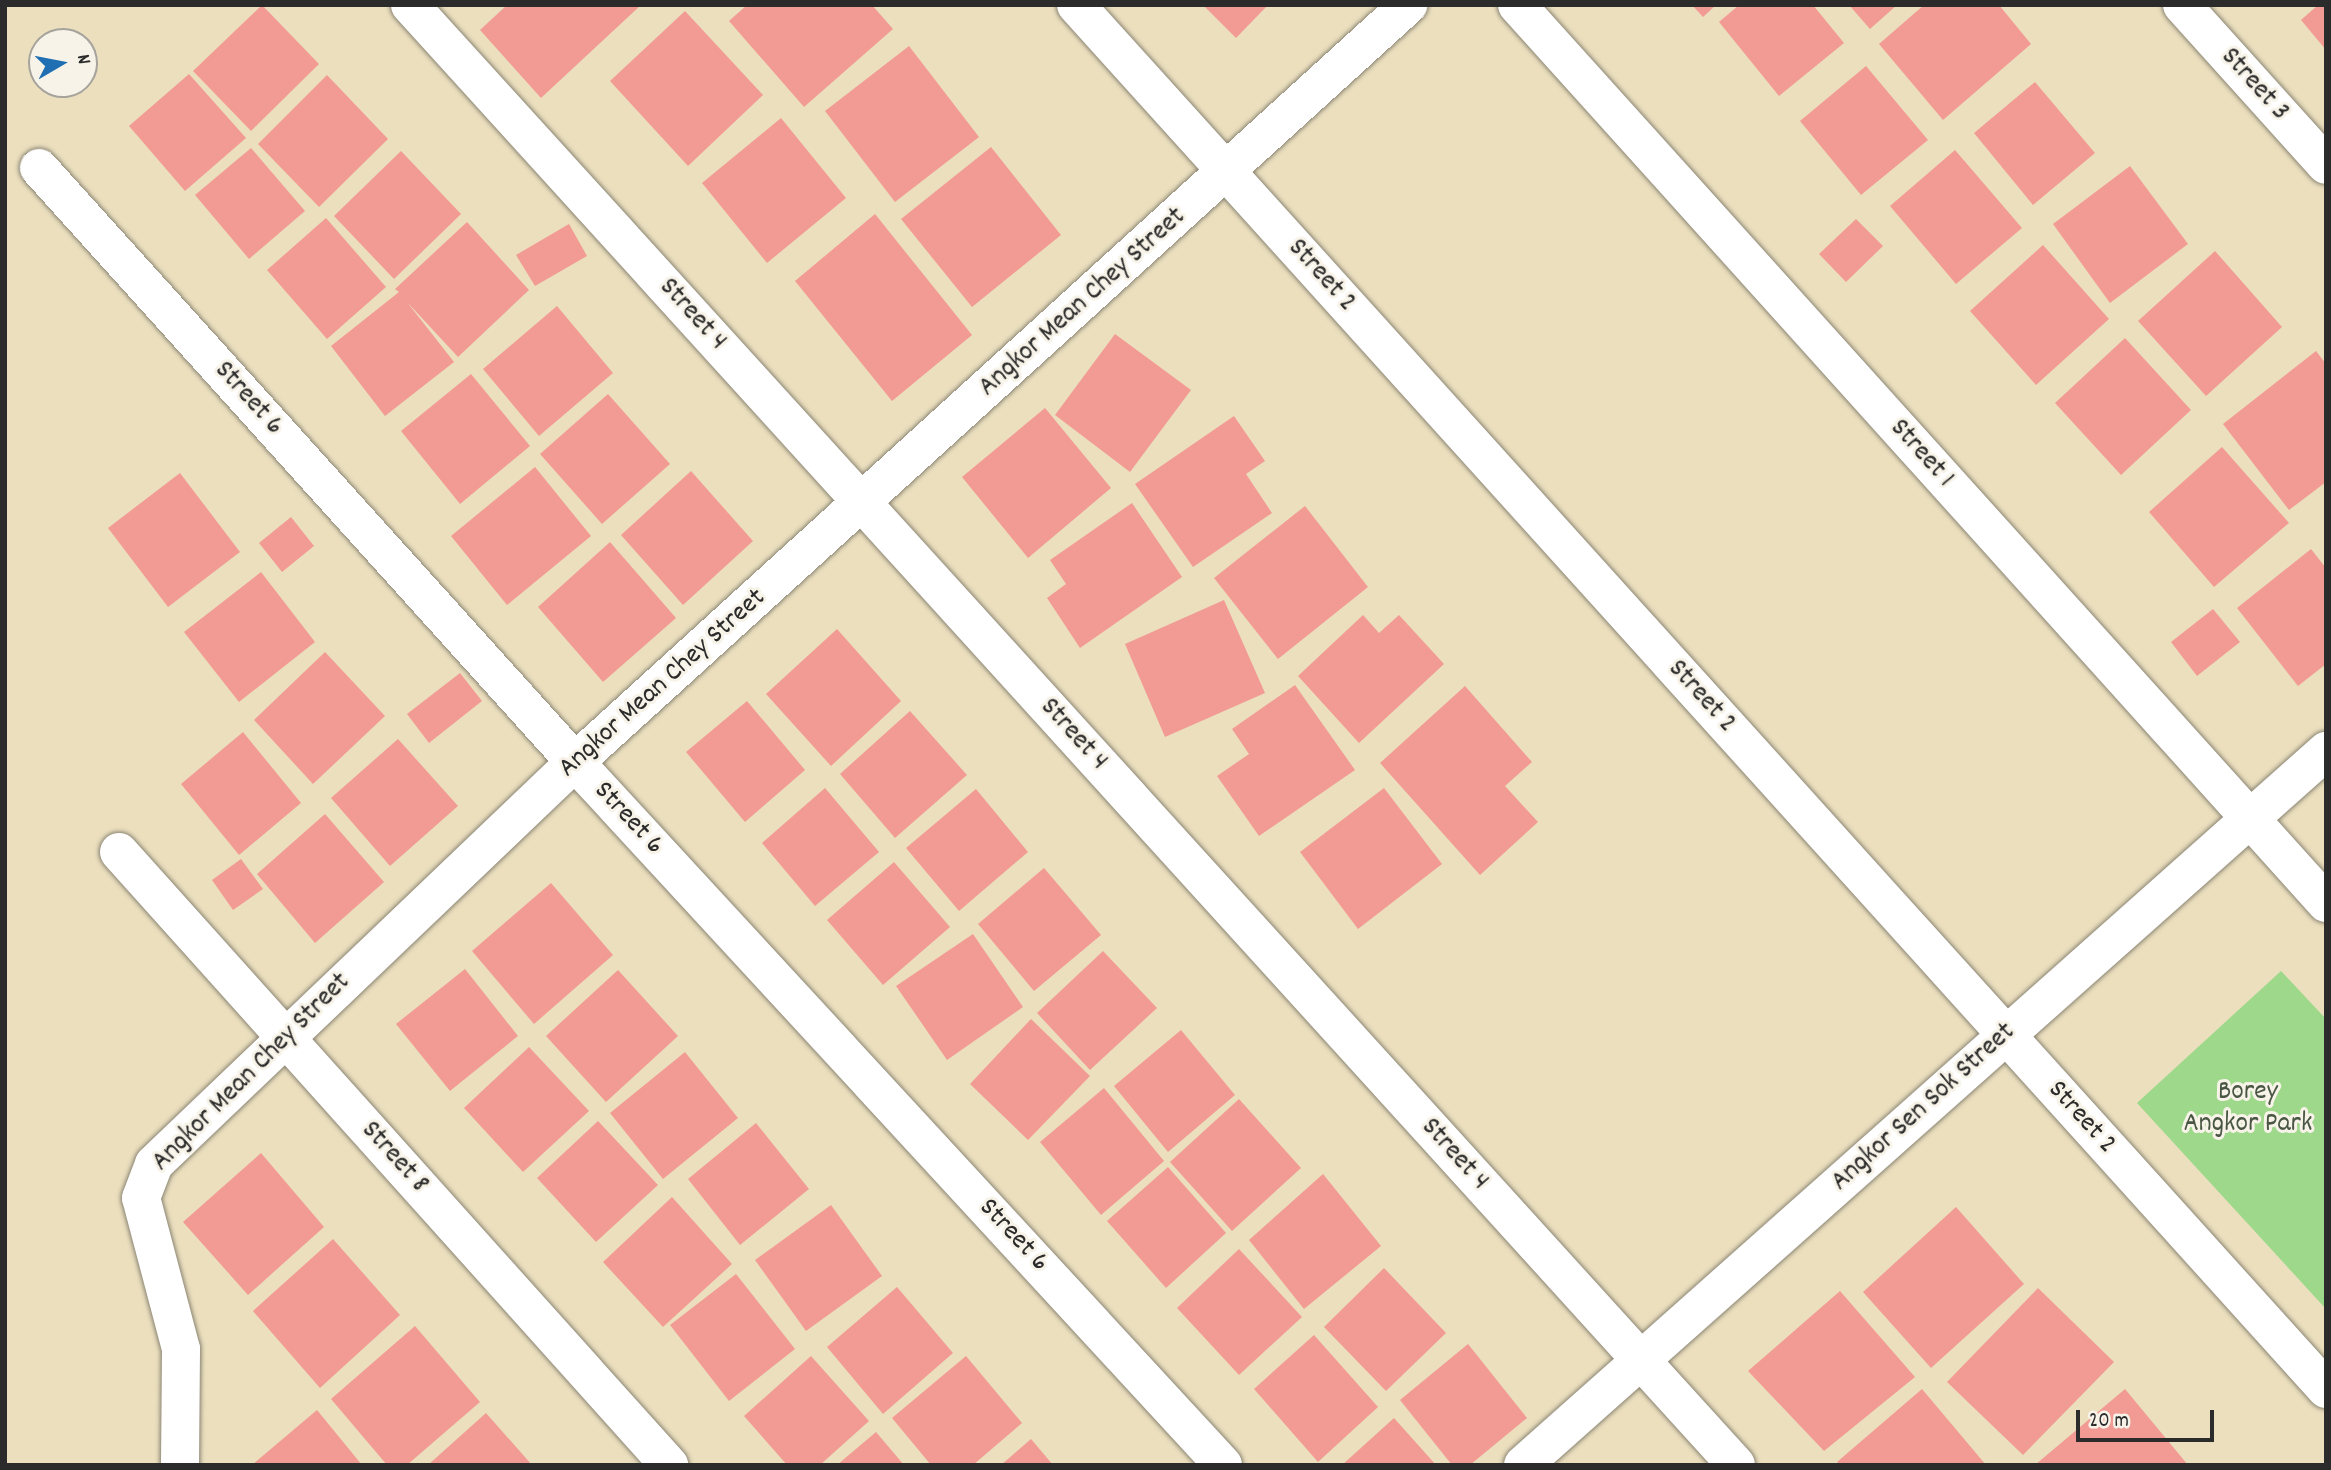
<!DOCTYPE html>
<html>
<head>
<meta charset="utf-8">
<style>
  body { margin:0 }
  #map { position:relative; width:2331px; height:1470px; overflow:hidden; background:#ebdfbe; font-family:Dekko,sans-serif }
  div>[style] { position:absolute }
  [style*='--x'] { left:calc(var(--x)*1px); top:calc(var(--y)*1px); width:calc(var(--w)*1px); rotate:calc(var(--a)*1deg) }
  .green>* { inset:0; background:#9dd88b }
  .building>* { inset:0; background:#f29b95 }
  .roads { filter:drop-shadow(0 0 2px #8b8574) drop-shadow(0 0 2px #8b8574) }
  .minor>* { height:38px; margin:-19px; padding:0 19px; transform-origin:19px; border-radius:19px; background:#fff }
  span { translate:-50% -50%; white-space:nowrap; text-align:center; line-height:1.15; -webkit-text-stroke:6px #f7f3e8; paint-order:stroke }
  .street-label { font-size:28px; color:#2b2b2b }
  .park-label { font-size:28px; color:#485643 }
  .frame { position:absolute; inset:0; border:7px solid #2b2b2b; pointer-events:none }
  .north { position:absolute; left:28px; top:28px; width:70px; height:70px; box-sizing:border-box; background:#f7f3e8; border:2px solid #a5a39c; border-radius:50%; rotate:80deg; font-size:19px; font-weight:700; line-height:28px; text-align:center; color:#2b2b2b }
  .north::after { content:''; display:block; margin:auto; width:24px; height:32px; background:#1f6fb2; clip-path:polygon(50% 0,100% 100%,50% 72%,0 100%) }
  .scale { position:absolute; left:2076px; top:1410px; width:138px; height:32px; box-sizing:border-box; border:4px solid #2b2b2b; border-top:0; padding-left:9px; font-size:21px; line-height:24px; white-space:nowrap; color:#2b2b2b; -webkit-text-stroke:5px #f7f3e8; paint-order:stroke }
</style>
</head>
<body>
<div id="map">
  <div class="green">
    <i style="clip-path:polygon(2281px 971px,2326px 1019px,2326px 1309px,2137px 1103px)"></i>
  </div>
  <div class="building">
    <i style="clip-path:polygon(262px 5px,319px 64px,251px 131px,193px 71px)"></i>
    <i style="clip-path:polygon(507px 5px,641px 5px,541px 98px,480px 30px)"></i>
    <i style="clip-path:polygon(747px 5px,872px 5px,893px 29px,804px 107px,729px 21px)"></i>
    <i style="clip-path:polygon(1203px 5px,1268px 5px,1236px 38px)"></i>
    <i style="clip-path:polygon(1692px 5px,1716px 5px,1703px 17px)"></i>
    <i style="clip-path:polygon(1739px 5px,1813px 5px,1844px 43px,1779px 96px,1719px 22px)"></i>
    <i style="clip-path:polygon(1849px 5px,1897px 5px,1870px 29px)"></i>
    <i style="clip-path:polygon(1924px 5px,1999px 5px,2031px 44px,1943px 120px,1879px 44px)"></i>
    <i style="clip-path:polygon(2318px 5px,2326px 5px,2326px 50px,2301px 20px)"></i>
    <i style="clip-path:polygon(685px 11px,763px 95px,688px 166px,610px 81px)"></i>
    <i style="clip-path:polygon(909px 46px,979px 137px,895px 202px,825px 111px)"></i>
    <i style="clip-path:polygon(1866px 66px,1928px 140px,1861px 195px,1800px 121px)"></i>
    <i style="clip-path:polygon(189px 74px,246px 138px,185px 191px,129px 126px)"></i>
    <i style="clip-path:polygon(327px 75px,388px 139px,319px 207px,258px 144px)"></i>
    <i style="clip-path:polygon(2035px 82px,2095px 153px,2033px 205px,1974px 133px)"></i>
    <i style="clip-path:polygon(781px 118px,846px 198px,767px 263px,702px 183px)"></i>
    <i style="clip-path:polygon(991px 147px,1061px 235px,972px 307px,901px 219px)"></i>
    <i style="clip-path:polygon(251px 148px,305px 211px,249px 259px,195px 195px)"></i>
    <i style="clip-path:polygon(1955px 150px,2022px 228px,1956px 284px,1890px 206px)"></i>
    <i style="clip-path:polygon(401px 151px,461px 214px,394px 279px,334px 216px)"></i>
    <i style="clip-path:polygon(2130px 166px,2188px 244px,2110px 303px,2053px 224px)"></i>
    <i style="clip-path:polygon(875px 214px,972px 335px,892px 401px,795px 281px)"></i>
    <i style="clip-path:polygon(326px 218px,386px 287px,327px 339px,267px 270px)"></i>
    <i style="clip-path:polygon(1856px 219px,1883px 246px,1846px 282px,1819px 254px)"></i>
    <i style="clip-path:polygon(467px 222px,529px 290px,458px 357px,407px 302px,454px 362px,385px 416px,331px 346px,399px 292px,395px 289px)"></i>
    <i style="clip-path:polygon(569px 224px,587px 256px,535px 286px,516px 255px)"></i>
    <i style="clip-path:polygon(2043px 245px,2109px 319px,2036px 385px,1970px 311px)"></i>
    <i style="clip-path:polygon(2215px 251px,2282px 327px,2206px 396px,2138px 321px)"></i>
    <i style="clip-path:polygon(557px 306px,613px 373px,539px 436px,483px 369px)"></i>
    <i style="clip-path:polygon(1115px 334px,1191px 390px,1130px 472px,1055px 415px)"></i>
    <i style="clip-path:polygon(2125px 338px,2191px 410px,2121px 475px,2055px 403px)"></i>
    <i style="clip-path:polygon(2316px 351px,2326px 364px,2326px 482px,2289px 510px,2223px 424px)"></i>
    <i style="clip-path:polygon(471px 374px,530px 446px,460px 504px,401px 431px)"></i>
    <i style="clip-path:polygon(608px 394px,670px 464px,602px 524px,540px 454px)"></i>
    <i style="clip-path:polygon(1045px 408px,1111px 488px,1028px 558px,962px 477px)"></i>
    <i style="clip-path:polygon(1234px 416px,1265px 461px,1246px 474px,1272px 513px,1193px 567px,1135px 484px)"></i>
    <i style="clip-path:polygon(2222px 447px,2289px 523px,2214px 587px,2149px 512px)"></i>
    <i style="clip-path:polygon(535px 467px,591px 536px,507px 605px,451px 536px)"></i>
    <i style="clip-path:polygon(691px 471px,753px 541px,683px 605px,621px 535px)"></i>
    <i style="clip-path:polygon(180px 473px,240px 552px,168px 607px,108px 528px)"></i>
    <i style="clip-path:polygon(1132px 503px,1182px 577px,1080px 648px,1047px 598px,1066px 584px,1050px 560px)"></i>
    <i style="clip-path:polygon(1305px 506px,1368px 587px,1278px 659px,1214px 578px)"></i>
    <i style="clip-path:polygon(291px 517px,314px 546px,282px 572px,259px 543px)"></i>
    <i style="clip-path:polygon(610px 542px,676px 618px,603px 682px,538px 607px)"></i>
    <i style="clip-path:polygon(2311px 549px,2326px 568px,2326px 664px,2298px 686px,2237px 608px)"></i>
    <i style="clip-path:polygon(261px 572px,315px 642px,239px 702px,184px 632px)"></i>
    <i style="clip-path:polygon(1224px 600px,1265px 693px,1165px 737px,1125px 644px)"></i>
    <i style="clip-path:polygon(2213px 609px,2240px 642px,2197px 676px,2171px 642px)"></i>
    <i style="clip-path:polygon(1363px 615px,1379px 633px,1399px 615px,1444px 664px,1359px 743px,1298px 676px)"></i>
    <i style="clip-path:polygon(837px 629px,901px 701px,831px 766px,766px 694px)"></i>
    <i style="clip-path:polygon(325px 652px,385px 716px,313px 784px,254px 720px)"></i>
    <i style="clip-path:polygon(460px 673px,482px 701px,429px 743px,407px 714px)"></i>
    <i style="clip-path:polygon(1295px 685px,1355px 770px,1259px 836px,1217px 776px,1249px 754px,1232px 729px)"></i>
    <i style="clip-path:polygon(1465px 686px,1532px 762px,1505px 786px,1538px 822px,1480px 875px,1380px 763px)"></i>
    <i style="clip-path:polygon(747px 701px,805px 770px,745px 822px,686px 752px)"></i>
    <i style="clip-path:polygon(910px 711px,967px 775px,895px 838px,840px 774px)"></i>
    <i style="clip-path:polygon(243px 732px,301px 803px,239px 855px,181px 784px)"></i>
    <i style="clip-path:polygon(398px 739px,458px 806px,390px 866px,331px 798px)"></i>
    <i style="clip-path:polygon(825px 788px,879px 852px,815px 906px,762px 843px)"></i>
    <i style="clip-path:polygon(1384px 788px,1442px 864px,1358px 929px,1300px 852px)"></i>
    <i style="clip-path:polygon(976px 789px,1028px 852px,959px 911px,906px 848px)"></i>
    <i style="clip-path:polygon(325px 814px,384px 882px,315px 943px,257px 874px)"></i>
    <i style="clip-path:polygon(241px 859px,263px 889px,233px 910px,212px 880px)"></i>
    <i style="clip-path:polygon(894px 862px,950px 927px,883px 985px,827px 920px)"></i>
    <i style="clip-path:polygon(1044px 868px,1101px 935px,1034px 991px,978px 924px)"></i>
    <i style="clip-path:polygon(551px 883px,613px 955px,534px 1024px,472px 951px)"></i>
    <i style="clip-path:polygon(973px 934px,1023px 1007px,947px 1060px,896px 986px)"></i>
    <i style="clip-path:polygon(1103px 951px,1157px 1008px,1090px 1070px,1037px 1013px)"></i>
    <i style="clip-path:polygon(465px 969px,518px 1036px,450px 1091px,396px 1024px)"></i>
    <i style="clip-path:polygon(618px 970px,678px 1036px,606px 1102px,546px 1036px)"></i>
    <i style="clip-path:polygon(1031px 1019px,1090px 1076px,1028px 1140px,970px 1084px)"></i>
    <i style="clip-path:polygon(1181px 1030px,1235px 1095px,1168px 1152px,1114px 1086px)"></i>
    <i style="clip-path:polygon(529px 1047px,589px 1111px,523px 1172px,464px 1108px)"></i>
    <i style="clip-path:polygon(685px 1052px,738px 1118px,663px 1179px,610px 1113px)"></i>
    <i style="clip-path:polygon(1104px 1088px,1164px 1161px,1101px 1215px,1040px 1142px)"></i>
    <i style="clip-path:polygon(1239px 1099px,1301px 1168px,1232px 1231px,1170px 1162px)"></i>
    <i style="clip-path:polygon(598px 1121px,658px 1185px,596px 1242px,537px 1178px)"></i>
    <i style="clip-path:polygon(756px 1123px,809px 1189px,740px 1245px,688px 1179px)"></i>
    <i style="clip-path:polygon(261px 1153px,324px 1227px,248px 1295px,183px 1222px)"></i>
    <i style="clip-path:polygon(1168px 1167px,1226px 1233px,1166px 1288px,1107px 1221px)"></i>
    <i style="clip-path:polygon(1323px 1174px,1381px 1246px,1304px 1309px,1249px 1240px)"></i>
    <i style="clip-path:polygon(672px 1197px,732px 1264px,663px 1327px,603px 1262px)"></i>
    <i style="clip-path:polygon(831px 1205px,882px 1276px,806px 1331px,755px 1260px)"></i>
    <i style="clip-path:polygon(1956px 1207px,2024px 1284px,1931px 1368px,1863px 1292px)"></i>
    <i style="clip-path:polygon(333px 1239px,400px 1315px,320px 1388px,253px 1311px)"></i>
    <i style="clip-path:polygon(1239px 1249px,1302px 1317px,1239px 1375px,1177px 1308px)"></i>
    <i style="clip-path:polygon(1384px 1268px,1446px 1333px,1386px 1391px,1324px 1327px)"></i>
    <i style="clip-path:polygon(736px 1274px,795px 1349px,729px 1401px,670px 1325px)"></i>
    <i style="clip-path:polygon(897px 1287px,953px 1353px,883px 1414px,827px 1347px)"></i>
    <i style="clip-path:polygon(2038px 1288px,2114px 1362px,2023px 1455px,1947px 1382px)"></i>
    <i style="clip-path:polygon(1840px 1291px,1915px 1377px,1824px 1451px,1748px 1371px)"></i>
    <i style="clip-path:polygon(415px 1326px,480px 1402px,407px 1465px,387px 1465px,331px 1399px)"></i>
    <i style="clip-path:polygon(1314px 1335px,1378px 1407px,1318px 1462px,1254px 1389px)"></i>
    <i style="clip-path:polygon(1468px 1344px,1527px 1418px,1470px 1465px,1452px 1465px,1400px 1400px)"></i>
    <i style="clip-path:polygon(811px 1356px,869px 1421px,820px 1465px,787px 1465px,744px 1416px)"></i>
    <i style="clip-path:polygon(966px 1356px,1022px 1423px,973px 1465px,931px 1465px,892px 1418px)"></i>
    <i style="clip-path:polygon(1922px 1389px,1986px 1465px,1840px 1465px,1837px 1462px)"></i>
    <i style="clip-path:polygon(2125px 1389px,2188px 1465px,2035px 1465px)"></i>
    <i style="clip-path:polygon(317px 1410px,362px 1465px,252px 1465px)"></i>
    <i style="clip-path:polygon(486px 1413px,532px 1465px,428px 1465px)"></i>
    <i style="clip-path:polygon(1394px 1418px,1436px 1465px,1342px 1465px)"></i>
    <i style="clip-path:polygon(876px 1432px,904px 1465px,837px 1465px)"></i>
    <i style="clip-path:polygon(1031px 1439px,1053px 1465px,1001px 1465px)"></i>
  </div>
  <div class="roads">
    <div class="minor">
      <i style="--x:410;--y:5;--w:1972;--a:47.75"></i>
      <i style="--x:1076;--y:5;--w:1865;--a:47.91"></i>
      <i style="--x:1517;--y:5;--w:1209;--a:47.98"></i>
      <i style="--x:2182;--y:5;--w:215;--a:48"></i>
      <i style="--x:39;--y:168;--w:800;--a:47.94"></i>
      <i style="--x:575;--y:762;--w:956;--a:47.33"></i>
      <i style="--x:119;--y:852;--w:824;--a:48.1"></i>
      <i style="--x:180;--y:1465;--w:116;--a:-89.5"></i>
      <i style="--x:181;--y:1349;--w:156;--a:-104.8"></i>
      <i style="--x:141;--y:1198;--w:36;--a:-69"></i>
      <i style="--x:154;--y:1164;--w:582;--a:-43.68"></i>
      <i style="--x:575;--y:762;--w:1126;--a:-42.26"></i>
      <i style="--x:1523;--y:1465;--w:1075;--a:-41.64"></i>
    </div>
  </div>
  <div class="street-label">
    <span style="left:2254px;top:85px;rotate:48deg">Street 3</span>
    <span style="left:1321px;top:276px;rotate:48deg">Street 2</span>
    <span style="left:1083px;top:303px;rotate:-42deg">Angkor Mean Chey Street</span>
    <span style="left:692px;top:315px;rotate:48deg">Street 4</span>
    <span style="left:248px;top:399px;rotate:48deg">Street 6</span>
    <span style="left:1921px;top:454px;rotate:48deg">Street 1</span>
    <span style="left:663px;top:684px;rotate:-42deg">Angkor Mean Chey Street</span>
    <span style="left:1701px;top:697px;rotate:48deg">Street 2</span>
    <span style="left:1073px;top:735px;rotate:48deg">Street 4</span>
    <span style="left:628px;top:819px;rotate:47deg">Street 6</span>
    <span style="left:252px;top:1073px;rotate:-45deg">Angkor Mean Chey Street</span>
    <span style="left:1924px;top:1108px;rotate:-42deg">Angkor Sen Sok Street</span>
    <span style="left:2081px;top:1118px;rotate:48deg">Street 2</span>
    <span style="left:1454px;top:1155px;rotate:48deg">Street 4</span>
    <span style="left:394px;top:1158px;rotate:48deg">Street 8</span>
    <span style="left:1013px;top:1236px;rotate:47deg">Street 6</span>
  </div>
  <div class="park-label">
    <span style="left:2248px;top:1109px">Borey<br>Angkor Park</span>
  </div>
  <div class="frame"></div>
  <div class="north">N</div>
  <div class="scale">20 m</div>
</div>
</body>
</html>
